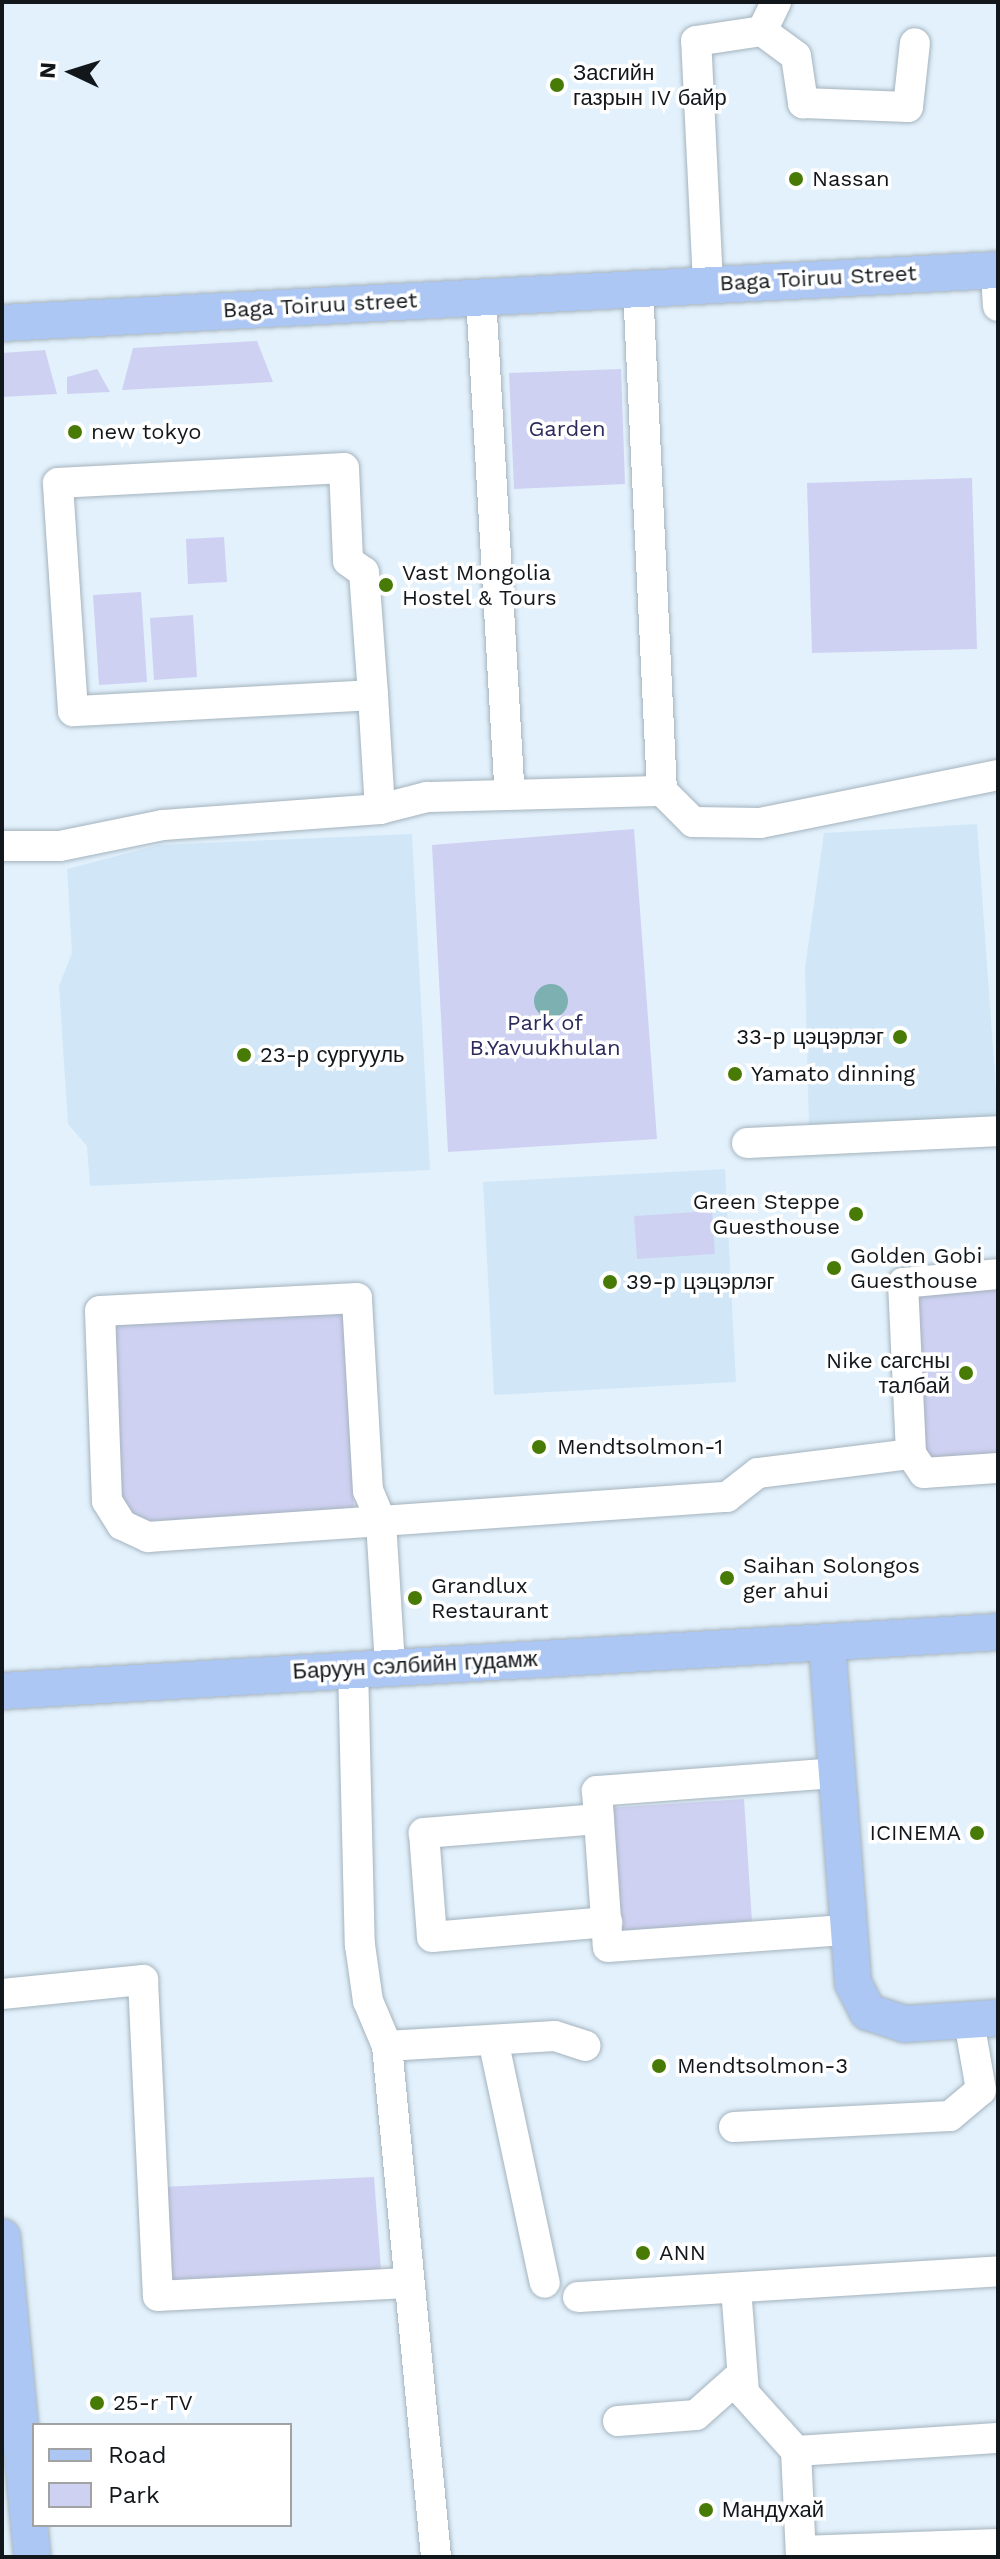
<!DOCTYPE html>
<html>
<head>
<meta charset="utf-8">
<style>
  body { margin:0 }
  #map { position:relative; width:1000px; height:2559px; overflow:hidden; background:#e2f1fc; font-family:"Work Sans",sans-serif }
  div>[style] { position:absolute }
  [style*='--x'] { left:calc(var(--x)*1px); top:calc(var(--y)*1px); width:calc(var(--w)*1px); rotate:calc(var(--a)*1deg) }
  .built>* { inset:0; background:#d1e7f7 }
  .green>* { inset:0; background:#cfd1f2 }
  .water>* { inset:0; background:#7cb0b1 }
  .round { border-radius:50% }
  .roads { filter:drop-shadow(0 0 2px #a4b3bd) drop-shadow(0 0 2px #a4b3bd) }
  .minor>* { height:30px; margin:-15px; padding:0 15px; transform-origin:15px; border-radius:15px; background:#fff }
  .major>* { height:36px; margin:-18px; padding:0 18px; transform-origin:18px; border-radius:18px; background:#adc7f5 }
  .dots>* { width:22px; height:22px; translate:-50% -50%; box-sizing:border-box; border:4px solid #fff; border-radius:50% }
  span { translate:-50% -50%; white-space:nowrap; text-align:center; line-height:1.15; -webkit-text-stroke:7px #fff; paint-order:stroke }
  .poi-label { font-size:22px; color:#12171b }
  .left { translate:0 -50%; text-align:left }
  .right { translate:-100% -50%; text-align:right }
  .street-label { font-size:22px; color:#12171b }
  .park-label { font-size:22px; color:#2d2b5c }
  .frame { position:absolute; inset:0; border:4px solid #12171b; pointer-events:none }
  .legend { position:absolute; left:32px; top:2423px; width:260px; height:104px; box-sizing:border-box; background:#fff; border:2px solid #a0a2a4; margin:0; padding:10px 14px; list-style:none; font-size:24px; color:#12171b }
  .legend li { display:flex; align-items:center; gap:16px; height:40px }
  .legend b { width:40px; border:2px solid #a0a2a4 }
  .north { position:absolute; left:32px; top:32px; width:80px; height:80px; -webkit-text-stroke:6px #fff; paint-order:stroke; rotate:274deg; font-size:22px; font-weight:700; line-height:32px; text-align:center; color:#12171b }
  .north::after { content:''; display:block; margin:auto; width:28px; height:36px; background:#12171b; clip-path:polygon(50% 0,100% 100%,50% 72%,0 100%) }
</style>
</head>
<body>
<div id="map">
  <div class="built">
    <i style="clip-path:polygon(977px 824px,998px 1118px,809px 1127px,805px 968px,824px 833px)"></i>
    <i style="clip-path:polygon(412px 834px,430px 1170px,90px 1186px,87px 1146px,68px 1124px,59px 986px,72px 953px,67px 869px,158px 845px)"></i>
    <i style="clip-path:polygon(725px 1169px,736px 1382px,494px 1395px,483px 1182px)"></i>
  </div>
  <div class="green">
    <i style="clip-path:polygon(257px 341px,273px 382px,122px 390px,133px 348px)"></i>
    <i style="clip-path:polygon(45px 350px,57px 394px,2px 397px,2px 353px)"></i>
    <i style="clip-path:polygon(97px 369px,110px 392px,67px 394px,67px 377px)"></i>
    <i style="clip-path:polygon(621px 369px,625px 484px,514px 489px,509px 373px)"></i>
    <i style="clip-path:polygon(972px 478px,977px 649px,812px 653px,807px 483px)"></i>
    <i style="clip-path:polygon(224px 537px,227px 582px,188px 584px,186px 539px)"></i>
    <i style="clip-path:polygon(141px 592px,147px 682px,99px 685px,93px 595px)"></i>
    <i style="clip-path:polygon(193px 615px,197px 677px,154px 680px,150px 618px)"></i>
    <i style="clip-path:polygon(634px 829px,657px 1139px,448px 1152px,432px 845px)"></i>
    <i style="clip-path:polygon(712px 1211px,715px 1254px,637px 1259px,634px 1216px)"></i>
    <i style="clip-path:polygon(998px 1286px,998px 1455px,924px 1460px,911px 1293px)"></i>
    <i style="clip-path:polygon(346px 1307px,354px 1513px,123px 1522px,115px 1316px)"></i>
    <i style="clip-path:polygon(744px 1799px,752px 1922px,615px 1931px,608px 1808px)"></i>
    <i style="clip-path:polygon(374px 2177px,381px 2271px,169px 2283px,162px 2187px)"></i>
  </div>
  <div class="water">
    <i class="round" style="left:534px;top:984px;width:34px;height:34px"></i>
  </div>
  <div class="roads">
    <div class="minor">
      <i style="--x:762;--y:31;--w:42;--a:36.3"></i>
      <i style="--x:796;--y:56;--w:48;--a:81.5"></i>
      <i style="--x:803;--y:103;--w:105;--a:2.2"></i>
      <i style="--x:908;--y:107;--w:64;--a:-83.8"></i>
      <i style="--x:996;--y:270;--w:36;--a:87"></i>
      <i style="--x:708;--y:283;--w:242;--a:-92.8"></i>
      <i style="--x:696;--y:41;--w:67;--a:-8.6"></i>
      <i style="--x:762;--y:31;--w:32;--a:-64"></i>
      <i style="--x:638;--y:288;--w:504;--a:87.27"></i>
      <i style="--x:481;--y:297;--w:494;--a:86.7"></i>
      <i style="--x:373;--y:695;--w:300;--a:176.9"></i>
      <i style="--x:73;--y:711;--w:228;--a:-93.8"></i>
      <i style="--x:58;--y:483;--w:286;--a:-3"></i>
      <i style="--x:344;--y:468;--w:93;--a:87.5"></i>
      <i style="--x:348;--y:561;--w:19;--a:35"></i>
      <i style="--x:364;--y:572;--w:123;--a:85.8"></i>
      <i style="--x:373;--y:695;--w:114;--a:86.5"></i>
      <i style="--x:662;--y:791;--w:44;--a:45"></i>
      <i style="--x:693;--y:822;--w:67;--a:0.9"></i>
      <i style="--x:760;--y:823;--w:243;--a:-11.4"></i>
      <i style="--x:2;--y:846;--w:58;--a:0"></i>
      <i style="--x:60;--y:846;--w:105;--a:-11.5"></i>
      <i style="--x:163;--y:825;--w:218;--a:-4.2"></i>
      <i style="--x:380;--y:809;--w:49;--a:-14.3"></i>
      <i style="--x:427;--y:797;--w:235;--a:-1.5"></i>
      <i style="--x:747;--y:1143;--w:251;--a:-2.7"></i>
      <i style="--x:998;--y:1274;--w:95;--a:174.6"></i>
      <i style="--x:903;--y:1283;--w:171;--a:87.3"></i>
      <i style="--x:911;--y:1454;--w:23;--a:56"></i>
      <i style="--x:924;--y:1473;--w:74;--a:-3.9"></i>
      <i style="--x:390;--y:1665;--w:144;--a:-93.6"></i>
      <i style="--x:381;--y:1521;--w:33;--a:-113"></i>
      <i style="--x:368;--y:1491;--w:193;--a:-93.3"></i>
      <i style="--x:357;--y:1298;--w:257;--a:177.1"></i>
      <i style="--x:100;--y:1311;--w:190;--a:87.9"></i>
      <i style="--x:107;--y:1501;--w:28;--a:58"></i>
      <i style="--x:122;--y:1525;--w:29;--a:25"></i>
      <i style="--x:148;--y:1537;--w:234;--a:-3.9"></i>
      <i style="--x:381;--y:1521;--w:347;--a:-4"></i>
      <i style="--x:727;--y:1497;--w:39;--a:-38"></i>
      <i style="--x:758;--y:1473;--w:154;--a:-7.1"></i>
      <i style="--x:353;--y:1667;--w:278;--a:88.6"></i>
      <i style="--x:360;--y:1945;--w:57;--a:81.9"></i>
      <i style="--x:368;--y:2001;--w:49;--a:67.1"></i>
      <i style="--x:387;--y:2046;--w:513;--a:84.52"></i>
      <i style="--x:836;--y:1773;--w:240;--a:175.7"></i>
      <i style="--x:597;--y:1791;--w:156;--a:86"></i>
      <i style="--x:608;--y:1947;--w:236;--a:-4.1"></i>
      <i style="--x:599;--y:1819;--w:176;--a:175.4"></i>
      <i style="--x:424;--y:1833;--w:104;--a:85.6"></i>
      <i style="--x:432;--y:1937;--w:176;--a:-4.9"></i>
      <i style="--x:2;--y:1994;--w:142;--a:-5.7"></i>
      <i style="--x:143;--y:1980;--w:316;--a:87.3"></i>
      <i style="--x:158;--y:2296;--w:249;--a:-3"></i>
      <i style="--x:494;--y:2044;--w:244;--a:78"></i>
      <i style="--x:387;--y:2046;--w:168;--a:-3.4"></i>
      <i style="--x:555;--y:2036;--w:32;--a:18"></i>
      <i style="--x:734;--y:2127;--w:216;--a:-2.9"></i>
      <i style="--x:950;--y:2116;--w:40;--a:-40"></i>
      <i style="--x:981;--y:2090;--w:70;--a:-99.9"></i>
      <i style="--x:736;--y:2288;--w:105;--a:85.6"></i>
      <i style="--x:744;--y:2393;--w:78;--a:48.1"></i>
      <i style="--x:796;--y:2451;--w:106;--a:87.3"></i>
      <i style="--x:578;--y:2297;--w:421;--a:-3.5"></i>
      <i style="--x:618;--y:2421;--w:78;--a:-4.4"></i>
      <i style="--x:696;--y:2415;--w:59;--a:-41.6"></i>
      <i style="--x:796;--y:2451;--w:202;--a:-3.7"></i>
      <i style="--x:801;--y:2551;--w:197;--a:-2"></i>
    </div>
    <div class="major">
      <i style="--x:2;--y:323;--w:997;--a:-3.05"></i>
      <i style="--x:827;--y:1644;--w:340;--a:85.6"></i>
      <i style="--x:853;--y:1983;--w:33;--a:63"></i>
      <i style="--x:868;--y:2012;--w:39;--a:18"></i>
      <i style="--x:905;--y:2024;--w:93;--a:-3.7"></i>
      <i style="--x:2;--y:1691;--w:998;--a:-3.39"></i>
      <i style="--x:2;--y:2237;--w:321;--a:84.6"></i>
    </div>
  </div>
  <div class="dots">
    <i style="left:557px;top:85px;background:#487a06"></i>
    <i style="left:796px;top:179px;background:#487a06"></i>
    <i style="left:75px;top:432px;background:#487a06"></i>
    <i style="left:386px;top:585px;background:#487a06"></i>
    <i style="left:900px;top:1037px;background:#487a06"></i>
    <i style="left:244px;top:1055px;background:#487a06"></i>
    <i style="left:735px;top:1074px;background:#487a06"></i>
    <i style="left:856px;top:1214px;background:#487a06"></i>
    <i style="left:834px;top:1268px;background:#487a06"></i>
    <i style="left:610px;top:1282px;background:#487a06"></i>
    <i style="left:966px;top:1373px;background:#487a06"></i>
    <i style="left:539px;top:1447px;background:#487a06"></i>
    <i style="left:727px;top:1578px;background:#487a06"></i>
    <i style="left:415px;top:1598px;background:#487a06"></i>
    <i style="left:977px;top:1833px;background:#487a06"></i>
    <i style="left:659px;top:2066px;background:#487a06"></i>
    <i style="left:643px;top:2253px;background:#487a06"></i>
    <i style="left:97px;top:2403px;background:#487a06"></i>
    <i style="left:706px;top:2510px;background:#487a06"></i>
  </div>
  <div class="poi-label">
    <span class="left" style="left:573px;top:85px">Засгийн<br>газрын IV байр</span>
    <span class="left" style="left:812px;top:179px">Nassan</span>
    <span class="left" style="left:91px;top:432px">new tokyo</span>
    <span class="left" style="left:402px;top:585px">Vast Mongolia<br>Hostel &amp; Tours</span>
    <span class="right" style="left:884px;top:1037px">33-р цэцэрлэг</span>
    <span class="left" style="left:260px;top:1055px">23-р сургууль</span>
    <span class="left" style="left:751px;top:1074px">Yamato dinning</span>
    <span class="right" style="left:840px;top:1214px">Green Steppe<br>Guesthouse</span>
    <span class="left" style="left:850px;top:1268px">Golden Gobi<br>Guesthouse</span>
    <span class="left" style="left:626px;top:1282px">39-р цэцэрлэг</span>
    <span class="right" style="left:950px;top:1373px">Nike сагсны<br>талбай</span>
    <span class="left" style="left:557px;top:1447px">Mendtsolmon-1</span>
    <span class="left" style="left:743px;top:1578px">Saihan Solongos<br>ger ahui</span>
    <span class="left" style="left:431px;top:1598px">Grandlux<br>Restaurant</span>
    <span class="right" style="left:961px;top:1833px">ICINEMA</span>
    <span class="left" style="left:677px;top:2066px">Mendtsolmon-3</span>
    <span class="left" style="left:659px;top:2253px">ANN</span>
    <span class="left" style="left:113px;top:2403px">25-r TV</span>
    <span class="left" style="left:722px;top:2510px">Мандухай</span>
  </div>
  <div class="street-label">
    <span style="left:818px;top:278px;rotate:-3deg">Baga Toiruu Street</span>
    <span style="left:320px;top:305px;rotate:-3deg">Baga Toiruu street</span>
    <span style="left:415px;top:1665px;rotate:-3deg">Баруун сэлбийн гудамж</span>
  </div>
  <div class="park-label">
    <span style="left:567px;top:429px">Garden</span>
    <span style="left:545px;top:1035px">Park of<br>B.Yavuukhulan</span>
  </div>
  <div class="frame"></div>
  <ul class="legend">
  <li><b style="height:10px;background:#adc7f5"></b>Road</li>
  <li><b style="height:22px;background:#cfd1f2"></b>Park</li>
  </ul>
  <div class="north">N</div>
</div>
</body>
</html>
